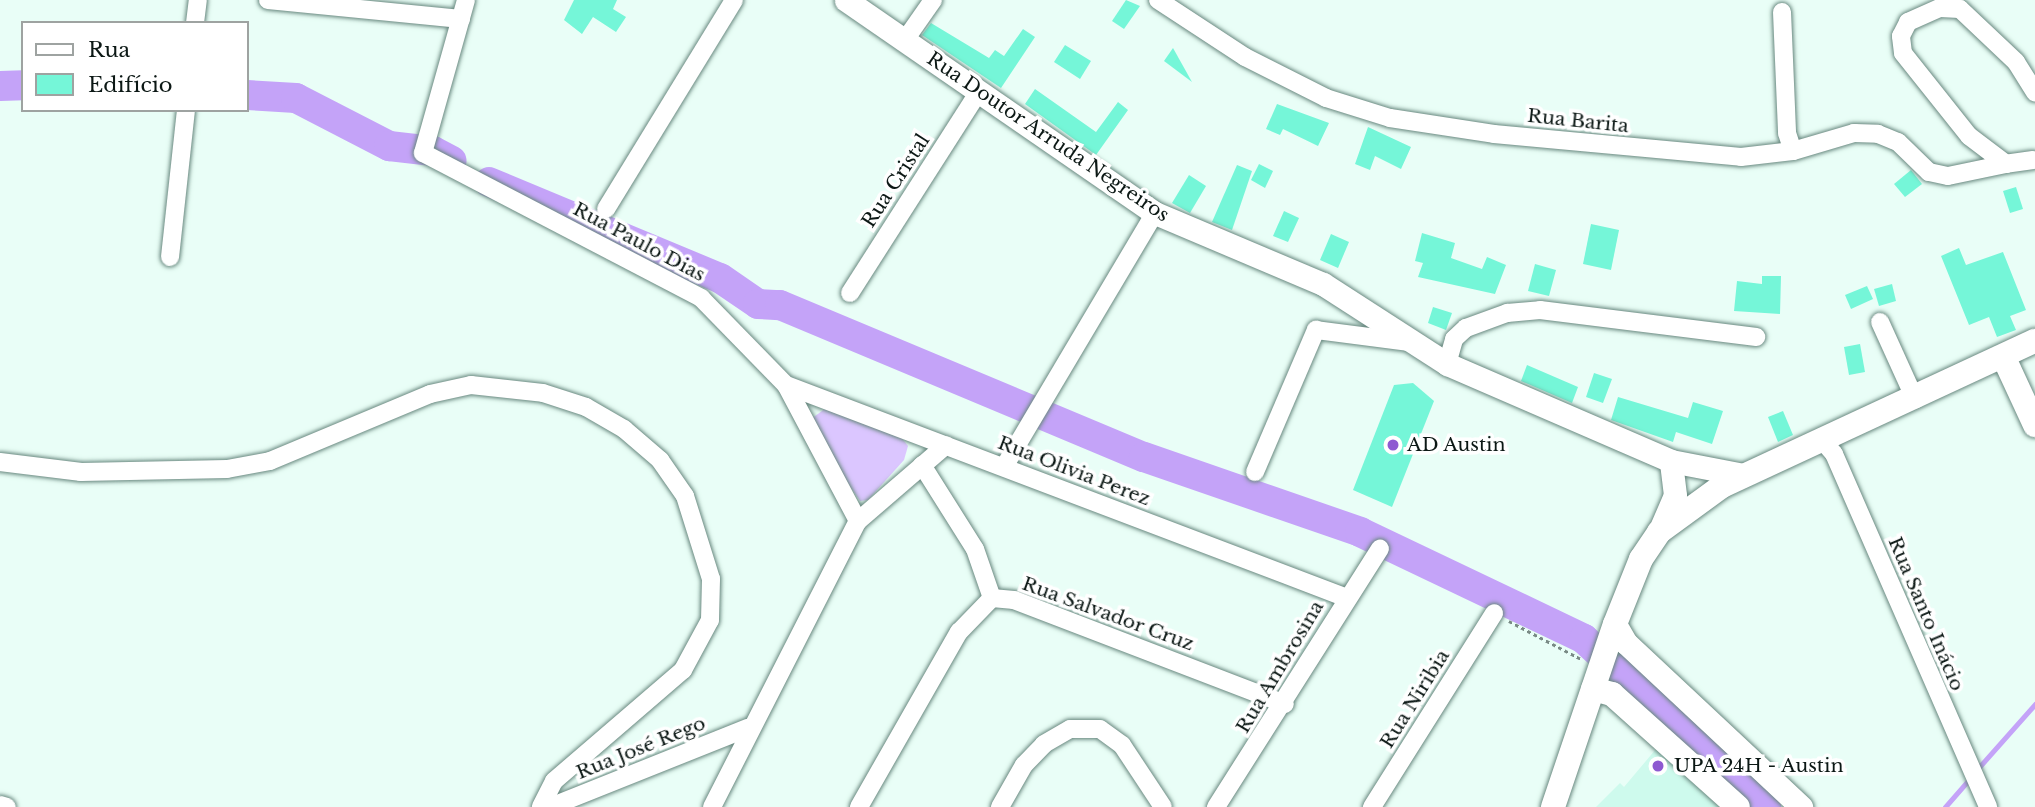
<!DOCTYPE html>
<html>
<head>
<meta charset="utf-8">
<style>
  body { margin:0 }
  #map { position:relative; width:2035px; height:807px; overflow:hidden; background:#e9fef7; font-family:"Libre Baskerville",serif }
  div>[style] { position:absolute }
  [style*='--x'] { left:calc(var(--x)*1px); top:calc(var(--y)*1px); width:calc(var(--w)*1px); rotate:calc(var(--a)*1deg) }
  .built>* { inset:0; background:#cefaed }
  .green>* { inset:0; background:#dbc6ff }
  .stream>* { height:5px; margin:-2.5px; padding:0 2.5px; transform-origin:2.5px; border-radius:2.5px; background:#c4a3f8 }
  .river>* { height:30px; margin:-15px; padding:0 15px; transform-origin:15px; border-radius:15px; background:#c4a3f8 }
  .building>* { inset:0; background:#75f6d8 }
  .path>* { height:2.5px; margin-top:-1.25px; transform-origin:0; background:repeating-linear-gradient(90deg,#798a85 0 3.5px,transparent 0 7px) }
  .roads { filter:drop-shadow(0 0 2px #68887f) drop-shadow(0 0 2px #68887f) }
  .minor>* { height:18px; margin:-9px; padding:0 9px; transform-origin:9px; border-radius:9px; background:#fff }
  .tertiary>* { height:23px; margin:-11.5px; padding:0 11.5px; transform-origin:11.5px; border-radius:11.5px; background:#fff }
  .secondary>* { height:24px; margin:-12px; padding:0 12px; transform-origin:12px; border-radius:12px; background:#fff }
  .dots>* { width:19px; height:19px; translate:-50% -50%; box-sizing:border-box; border:4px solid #fff; border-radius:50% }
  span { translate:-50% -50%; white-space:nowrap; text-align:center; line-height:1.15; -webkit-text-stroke:7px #fff; paint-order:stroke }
  .street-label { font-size:19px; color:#0c1815 }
  .poi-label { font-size:19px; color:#0c1815 }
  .left { translate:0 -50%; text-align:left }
  .legend { position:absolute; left:21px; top:21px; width:228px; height:91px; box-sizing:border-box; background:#fff; border:2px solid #9ea3a1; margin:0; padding:9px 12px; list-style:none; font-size:21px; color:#0c1815 }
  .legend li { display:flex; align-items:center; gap:14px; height:35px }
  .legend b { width:35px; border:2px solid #9ea3a1 }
</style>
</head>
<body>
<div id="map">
  <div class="built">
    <i style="clip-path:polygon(1656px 749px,1719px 807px,1596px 807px,1620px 783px,1624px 787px)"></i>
  </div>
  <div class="green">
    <i style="clip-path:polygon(826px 408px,901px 437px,908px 446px,904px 460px,868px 500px,860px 501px,812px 431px,811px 419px)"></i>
  </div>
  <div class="stream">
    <i style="--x:1980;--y:766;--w:83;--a:-48.4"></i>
    <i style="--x:1945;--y:807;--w:35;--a:-49"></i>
  </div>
  <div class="river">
    <i style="--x:0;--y:86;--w:23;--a:-2"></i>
    <i style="--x:247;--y:95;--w:49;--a:3.5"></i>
    <i style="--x:296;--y:98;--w:105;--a:27.3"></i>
    <i style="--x:389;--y:146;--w:44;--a:6.5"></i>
    <i style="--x:433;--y:151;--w:21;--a:28"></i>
    <i style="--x:489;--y:182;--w:250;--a:22.6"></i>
    <i style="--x:720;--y:278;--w:46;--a:34.4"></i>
    <i style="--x:758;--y:304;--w:22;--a:3"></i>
    <i style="--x:780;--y:305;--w:394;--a:22.7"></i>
    <i style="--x:1144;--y:457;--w:229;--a:19.1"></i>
    <i style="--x:1360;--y:532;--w:248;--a:25.5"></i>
    <i style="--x:1584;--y:639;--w:248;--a:42.7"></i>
  </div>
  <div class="building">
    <i style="clip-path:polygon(574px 0,617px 0,613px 9px,626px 17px,616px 32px,593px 17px,582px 34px,564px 20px)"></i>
    <i style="clip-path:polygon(1126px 0,1140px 6px,1124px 29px,1112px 21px)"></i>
    <i style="clip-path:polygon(931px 23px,989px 58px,995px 50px,1004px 56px,1023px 29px,1035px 37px,1001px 88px,922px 35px)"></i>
    <i style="clip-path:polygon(1065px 45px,1091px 61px,1080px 79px,1054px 62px)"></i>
    <i style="clip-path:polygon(1173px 48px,1192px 82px,1164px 61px)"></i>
    <i style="clip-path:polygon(1035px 89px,1096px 132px,1118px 102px,1128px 110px,1096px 155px,1025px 104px)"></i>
    <i style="clip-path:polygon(1277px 104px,1329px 123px,1318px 146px,1283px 129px,1280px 135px,1266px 129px)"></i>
    <i style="clip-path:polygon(1368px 127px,1411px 147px,1401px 169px,1375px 156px,1370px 170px,1355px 164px)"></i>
    <i style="clip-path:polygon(1259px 164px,1273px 171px,1265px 188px,1251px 180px)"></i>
    <i style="clip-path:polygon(1237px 165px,1252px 171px,1232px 230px,1212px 222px)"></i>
    <i style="clip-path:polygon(1911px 170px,1922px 184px,1905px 197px,1894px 184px)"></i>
    <i style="clip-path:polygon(1189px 175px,1206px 186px,1190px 213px,1172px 203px)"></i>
    <i style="clip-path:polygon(2016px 187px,2023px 209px,2010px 213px,2003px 191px)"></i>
    <i style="clip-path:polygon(1284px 211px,1299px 218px,1288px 242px,1273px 236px)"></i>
    <i style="clip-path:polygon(1591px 224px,1619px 230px,1611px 270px,1583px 264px)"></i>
    <i style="clip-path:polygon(1422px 233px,1455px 243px,1451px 258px,1482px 269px,1487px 257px,1506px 265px,1495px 294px,1418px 277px,1423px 263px,1415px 261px)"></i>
    <i style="clip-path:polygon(1331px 234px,1349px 242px,1338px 268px,1320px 260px)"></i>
    <i style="clip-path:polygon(1959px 248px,1966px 265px,2003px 252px,2026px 310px,2010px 316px,2016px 330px,1997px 337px,1989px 317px,1969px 325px,1941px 256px)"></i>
    <i style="clip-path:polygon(1535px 264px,1556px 270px,1549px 296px,1528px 291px)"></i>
    <i style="clip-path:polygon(1762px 276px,1781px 276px,1780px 314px,1734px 311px,1737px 281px,1762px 284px)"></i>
    <i style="clip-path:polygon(1892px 284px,1896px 301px,1879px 306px,1874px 289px)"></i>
    <i style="clip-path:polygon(1867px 286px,1873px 299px,1851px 309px,1845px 295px)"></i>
    <i style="clip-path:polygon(1433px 307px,1452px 313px,1446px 330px,1428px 323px)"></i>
    <i style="clip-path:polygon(1860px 344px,1865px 372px,1849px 375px,1844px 347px)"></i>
    <i style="clip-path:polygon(1527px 365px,1578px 387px,1572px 403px,1521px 381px)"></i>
    <i style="clip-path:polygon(1594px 373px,1612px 379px,1603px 403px,1586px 397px)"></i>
    <i style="clip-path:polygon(1413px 383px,1434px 401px,1392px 507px,1353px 490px,1394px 385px)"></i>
    <i style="clip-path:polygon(1618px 397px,1688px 418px,1693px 402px,1723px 411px,1712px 444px,1676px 432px,1673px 442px,1611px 420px)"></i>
    <i style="clip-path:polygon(1783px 411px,1793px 435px,1778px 442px,1768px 417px)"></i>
  </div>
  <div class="path">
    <i style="--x:1509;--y:621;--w:81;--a:27.8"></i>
  </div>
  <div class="roads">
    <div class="minor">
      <i style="--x:268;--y:0;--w:194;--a:5.6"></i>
      <i style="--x:466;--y:0;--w:159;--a:105.7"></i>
      <i style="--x:423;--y:153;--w:314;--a:27.5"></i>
      <i style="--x:701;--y:298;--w:122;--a:45.7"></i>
      <i style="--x:786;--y:385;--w:154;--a:62.1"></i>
      <i style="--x:1158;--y:0;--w:104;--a:33.2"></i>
      <i style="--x:1245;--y:57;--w:91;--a:26.8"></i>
      <i style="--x:1326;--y:98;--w:67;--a:17.4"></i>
      <i style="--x:1390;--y:118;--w:105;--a:8.7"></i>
      <i style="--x:1494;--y:134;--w:248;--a:5.3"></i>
      <i style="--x:1741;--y:157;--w:52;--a:-6.6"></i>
      <i style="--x:1793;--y:151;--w:64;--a:-16.4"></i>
      <i style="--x:1854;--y:133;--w:24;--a:2"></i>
      <i style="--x:1878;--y:134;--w:22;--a:22"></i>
      <i style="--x:1898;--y:142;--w:43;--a:44.1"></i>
      <i style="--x:1929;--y:172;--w:19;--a:12"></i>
      <i style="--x:1948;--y:176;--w:59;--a:-11.7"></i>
      <i style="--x:1782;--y:12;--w:121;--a:87.6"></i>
      <i style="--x:1787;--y:133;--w:19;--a:72"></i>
      <i style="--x:195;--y:23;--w:23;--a:-83"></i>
      <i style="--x:905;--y:40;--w:49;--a:-55"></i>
      <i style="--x:2033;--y:160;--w:27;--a:172"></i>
      <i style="--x:2006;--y:164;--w:46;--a:-142.9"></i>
      <i style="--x:1969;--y:136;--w:106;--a:-128.5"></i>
      <i style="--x:1903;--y:53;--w:17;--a:-97"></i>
      <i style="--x:1901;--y:36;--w:16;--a:-63"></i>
      <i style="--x:1908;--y:22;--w:35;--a:-24"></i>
      <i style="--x:1940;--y:8;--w:20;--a:3"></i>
      <i style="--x:1960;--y:9;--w:77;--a:43.4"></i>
      <i style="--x:2016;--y:62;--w:36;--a:58"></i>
      <i style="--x:606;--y:209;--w:245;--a:-58.5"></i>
      <i style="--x:170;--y:257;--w:148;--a:-83.8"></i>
      <i style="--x:850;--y:293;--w:237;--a:-57.4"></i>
      <i style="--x:1880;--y:322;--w:85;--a:65.6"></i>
      <i style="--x:1447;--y:364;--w:26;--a:-74"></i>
      <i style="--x:1454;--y:339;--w:16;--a:-43"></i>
      <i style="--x:1466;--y:328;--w:44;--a:-20.1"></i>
      <i style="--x:1507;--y:313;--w:33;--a:-5"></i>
      <i style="--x:1540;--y:310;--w:218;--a:7.1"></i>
      <i style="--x:786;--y:385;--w:600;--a:20.79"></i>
      <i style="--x:1822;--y:440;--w:18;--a:49"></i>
      <i style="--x:1834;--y:454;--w:385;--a:66.4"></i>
      <i style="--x:0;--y:462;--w:82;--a:7"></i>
      <i style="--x:81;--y:472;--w:146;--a:-1.2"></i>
      <i style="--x:227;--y:469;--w:44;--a:-10.5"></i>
      <i style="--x:270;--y:461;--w:173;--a:-22.7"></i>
      <i style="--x:430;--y:394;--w:42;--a:-12.4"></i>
      <i style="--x:471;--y:385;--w:72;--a:6.3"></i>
      <i style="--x:543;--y:393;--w:45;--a:18"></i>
      <i style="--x:586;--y:407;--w:44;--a:30.1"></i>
      <i style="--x:624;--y:429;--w:48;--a:40.7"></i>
      <i style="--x:660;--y:460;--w:44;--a:55.2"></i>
      <i style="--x:685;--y:496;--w:87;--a:72.6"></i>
      <i style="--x:711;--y:579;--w:41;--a:91.4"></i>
      <i style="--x:710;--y:620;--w:57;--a:118.4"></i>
      <i style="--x:683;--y:670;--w:170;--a:139.3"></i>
      <i style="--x:554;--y:781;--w:29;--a:117"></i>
      <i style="--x:922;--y:465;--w:99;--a:57.8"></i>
      <i style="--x:975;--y:549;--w:52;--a:70.9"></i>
      <i style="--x:1004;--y:467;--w:295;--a:-59.3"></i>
      <i style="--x:1255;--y:472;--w:155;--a:-66.8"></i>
      <i style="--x:1316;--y:330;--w:93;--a:7.4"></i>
      <i style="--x:0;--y:805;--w:7;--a:16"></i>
      <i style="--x:550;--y:807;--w:213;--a:-21.8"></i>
      <i style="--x:712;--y:807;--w:321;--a:-63"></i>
      <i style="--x:858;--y:521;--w:116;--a:-40.8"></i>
      <i style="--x:859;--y:807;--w:202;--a:-60.3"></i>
      <i style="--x:959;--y:632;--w:47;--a:-45.9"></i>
      <i style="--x:992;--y:598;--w:22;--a:5"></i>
      <i style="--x:1014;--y:600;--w:290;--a:21"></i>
      <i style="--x:1000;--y:807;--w:48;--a:-60.3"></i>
      <i style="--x:1024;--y:765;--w:29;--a:-46"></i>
      <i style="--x:1044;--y:744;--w:30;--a:-30"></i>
      <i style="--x:1070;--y:729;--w:30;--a:0"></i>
      <i style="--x:1100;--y:729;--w:27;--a:36"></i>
      <i style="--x:1122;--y:745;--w:74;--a:56.5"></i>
      <i style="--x:1216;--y:807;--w:306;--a:-57.6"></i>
      <i style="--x:1372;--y:807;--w:229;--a:-57.8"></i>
    </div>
    <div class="tertiary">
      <i style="--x:846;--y:0;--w:375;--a:34.6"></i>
      <i style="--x:1155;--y:213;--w:182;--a:22.9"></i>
      <i style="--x:1323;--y:284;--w:148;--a:32.8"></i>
      <i style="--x:1447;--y:364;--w:244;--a:23.4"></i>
      <i style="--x:1671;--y:461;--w:74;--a:10.9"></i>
      <i style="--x:1659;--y:532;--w:40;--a:-66.6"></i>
      <i style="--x:1675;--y:495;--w:34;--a:-97"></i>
      <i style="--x:1615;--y:624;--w:22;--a:60"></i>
      <i style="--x:1626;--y:643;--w:240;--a:43.1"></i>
    </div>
    <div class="secondary">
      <i style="--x:2004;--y:358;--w:74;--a:65.2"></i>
      <i style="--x:1593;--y:689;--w:20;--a:15"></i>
      <i style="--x:1612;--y:694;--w:169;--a:41.9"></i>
      <i style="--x:1553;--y:807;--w:193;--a:-71.3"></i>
      <i style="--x:1615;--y:624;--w:70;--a:-68.2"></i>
      <i style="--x:1641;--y:559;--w:32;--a:-56"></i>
      <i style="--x:1659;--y:532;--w:78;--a:-36.1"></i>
      <i style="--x:1722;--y:486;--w:345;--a:-24.9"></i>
    </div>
  </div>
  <div class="dots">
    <i style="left:1393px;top:445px;background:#8e59d1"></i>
    <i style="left:1658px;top:766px;background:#8e59d1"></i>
  </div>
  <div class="street-label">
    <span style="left:1578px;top:121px;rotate:6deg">Rua Barita</span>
    <span style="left:1048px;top:137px;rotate:34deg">Rua Doutor Arruda Negreiros</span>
    <span style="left:896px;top:181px;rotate:-57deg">Rua Cristal</span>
    <span style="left:639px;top:242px;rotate:28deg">Rua Paulo Dias</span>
    <span style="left:1074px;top:471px;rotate:21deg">Rua Olivia Perez</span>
    <span style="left:1108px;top:614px;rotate:20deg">Rua Salvador Cruz</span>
    <span style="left:1926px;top:614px;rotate:67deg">Rua Santo Inácio</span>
    <span style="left:1280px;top:667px;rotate:-59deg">Rua Ambrosina</span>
    <span style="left:1415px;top:699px;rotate:-58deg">Rua Niribia</span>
    <span style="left:641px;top:748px;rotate:-22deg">Rua José Rego</span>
  </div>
  <div class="poi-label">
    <span class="left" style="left:1407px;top:445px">AD Austin</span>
    <span class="left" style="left:1674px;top:766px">UPA 24H - Austin</span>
  </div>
  <ul class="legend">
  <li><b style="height:9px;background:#fff"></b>Rua</li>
  <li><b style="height:19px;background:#75f6d8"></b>Edifício</li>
  </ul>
</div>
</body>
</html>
